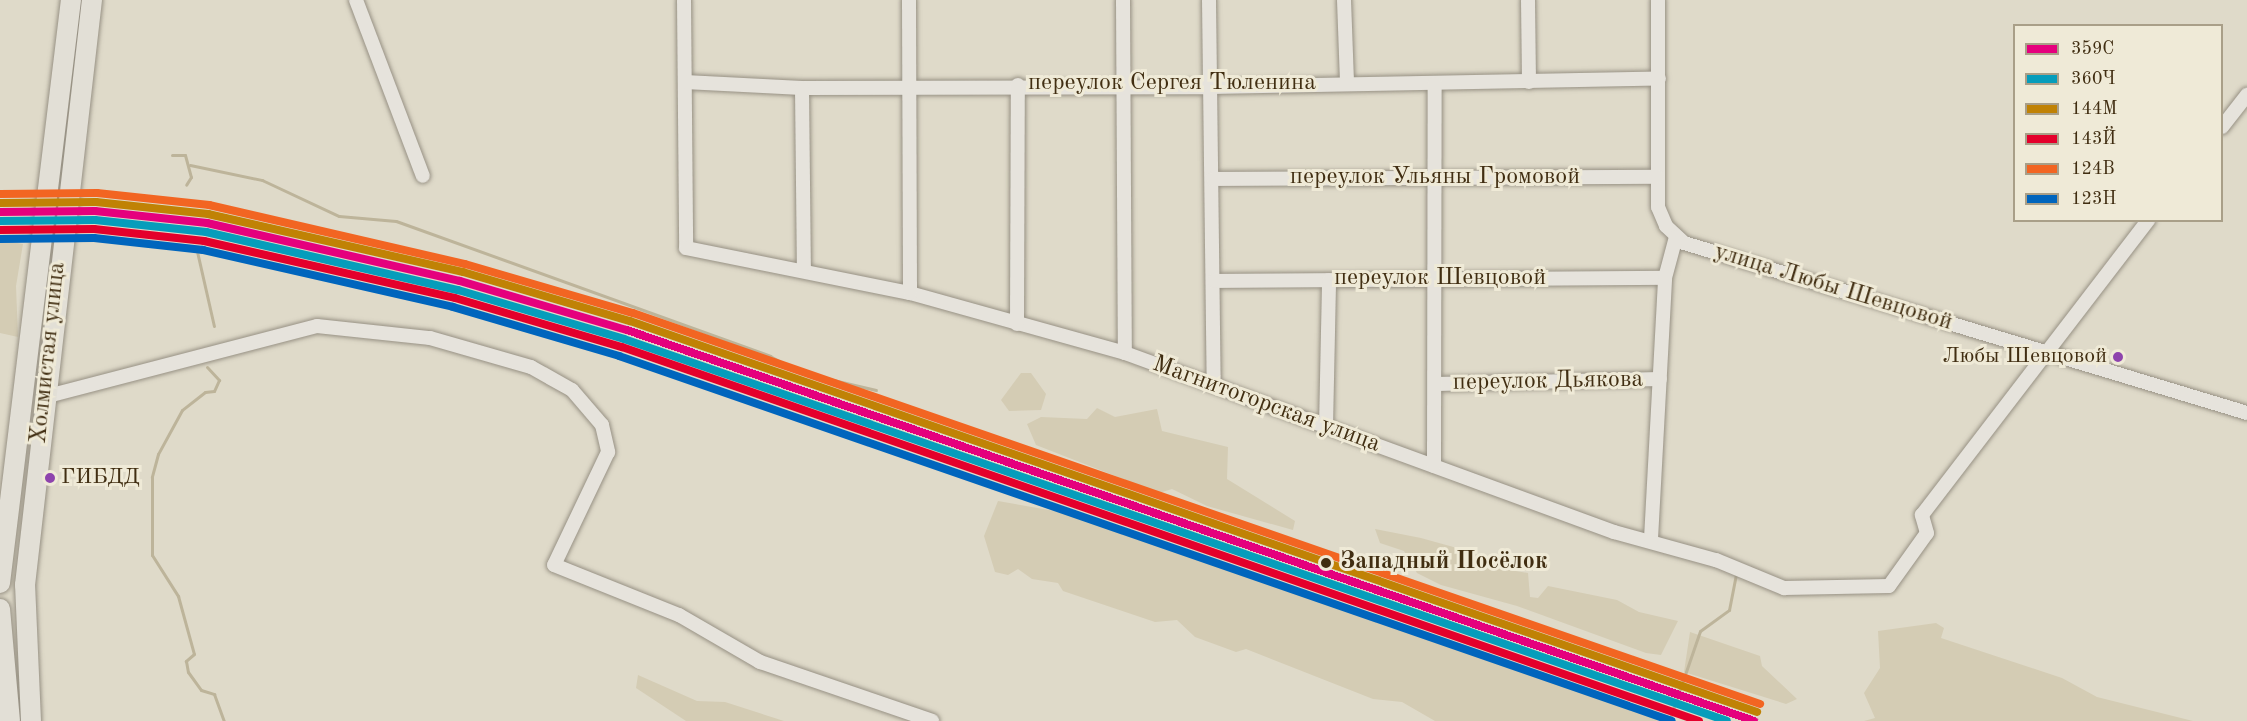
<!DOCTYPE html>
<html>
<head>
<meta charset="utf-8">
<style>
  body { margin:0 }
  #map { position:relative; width:2247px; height:721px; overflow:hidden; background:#dfdac9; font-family:"Old Standard TT",serif }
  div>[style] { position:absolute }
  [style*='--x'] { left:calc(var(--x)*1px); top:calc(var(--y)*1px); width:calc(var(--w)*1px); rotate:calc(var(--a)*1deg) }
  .green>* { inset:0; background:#d4ccb4 }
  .stream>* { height:3px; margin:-1.5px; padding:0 1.5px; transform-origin:1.5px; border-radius:1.5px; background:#bdb49a }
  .roads { filter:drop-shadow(0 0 2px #979184) drop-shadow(0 0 2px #979184) }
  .minor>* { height:14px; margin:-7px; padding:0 7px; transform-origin:7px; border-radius:7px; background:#e6e3dc }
  .highway>* { height:20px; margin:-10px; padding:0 10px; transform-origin:10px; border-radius:10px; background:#e2dfd6 }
  .rail-1>* { height:8px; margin:-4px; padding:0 4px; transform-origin:4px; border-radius:4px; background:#e5007d }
  .rail-2>* { height:8px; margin:-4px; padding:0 4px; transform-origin:4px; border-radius:4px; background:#069dbb }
  .rail-3>* { height:8px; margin:-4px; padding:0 4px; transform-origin:4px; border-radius:4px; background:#c08205 }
  .rail-4>* { height:8px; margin:-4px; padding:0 4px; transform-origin:4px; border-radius:4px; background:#e4002b }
  .rail-5>* { height:8px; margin:-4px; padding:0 4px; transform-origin:4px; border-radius:4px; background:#f26522 }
  .rail-6>* { height:8px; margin:-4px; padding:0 4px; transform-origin:4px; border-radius:4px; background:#0065bd }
  .dots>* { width:16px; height:16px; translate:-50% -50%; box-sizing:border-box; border:3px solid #efead7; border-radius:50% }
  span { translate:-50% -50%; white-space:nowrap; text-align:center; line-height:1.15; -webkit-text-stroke:6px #efead7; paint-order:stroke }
  .bus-label { font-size:22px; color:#412e12 }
  .right { translate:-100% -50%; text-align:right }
  .left { translate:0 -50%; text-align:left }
  .street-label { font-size:24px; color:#412e12 }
  .stop-label { font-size:24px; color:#412e12; font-weight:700 }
  .legend { position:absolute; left:2013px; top:24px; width:210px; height:198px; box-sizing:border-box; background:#efead7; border:2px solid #a99f88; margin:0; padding:8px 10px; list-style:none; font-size:18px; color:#412e12 }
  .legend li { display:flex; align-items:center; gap:12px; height:30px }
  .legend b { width:30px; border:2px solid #a99f88 }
</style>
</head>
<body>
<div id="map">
  <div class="green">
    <i style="clip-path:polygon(0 240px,23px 244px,16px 286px,18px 337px,0 333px)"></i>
    <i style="clip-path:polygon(1021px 373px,1031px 373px,1046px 394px,1041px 410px,1009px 411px,1001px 400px)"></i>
    <i style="clip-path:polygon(1097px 408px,1115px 417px,1157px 409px,1162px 431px,1228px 447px,1227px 479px,1295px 521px,1293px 530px,1207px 506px,1172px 489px,1159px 493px,1036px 445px,1027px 424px,1041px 417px,1087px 419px)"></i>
    <i style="clip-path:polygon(998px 501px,1083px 516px,1636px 705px,1658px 721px,1435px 721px,1402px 702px,1373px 699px,1246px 649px,1236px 652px,1195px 637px,1177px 620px,1155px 622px,1063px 591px,1058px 583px,1032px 579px,1018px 569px,1008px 575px,995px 572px,984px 536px)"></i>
    <i style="clip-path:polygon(1375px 529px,1421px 538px,1457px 548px,1486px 566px,1528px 573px,1530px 597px,1538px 598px,1548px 586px,1617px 600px,1639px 612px,1678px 621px,1661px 655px,1646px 653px,1517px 606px,1441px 585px,1417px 573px,1404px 551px,1380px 543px)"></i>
    <i style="clip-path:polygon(1936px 623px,1944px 628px,1941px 638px,2062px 678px,2097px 697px,2193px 721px,1864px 721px,1875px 718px,1864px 693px,1880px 668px,1878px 631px)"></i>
    <i style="clip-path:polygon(1690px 632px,1760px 656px,1762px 666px,1797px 699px,1786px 704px,1684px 672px)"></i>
    <i style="clip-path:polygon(638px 675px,697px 701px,725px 702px,784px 721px,686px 721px,636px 688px)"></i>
  </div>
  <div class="stream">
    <i style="--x:172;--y:155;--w:13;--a:0"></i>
    <i style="--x:185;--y:155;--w:23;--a:75"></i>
    <i style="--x:191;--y:177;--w:9;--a:122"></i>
    <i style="--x:190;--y:165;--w:74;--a:11.8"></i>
    <i style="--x:262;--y:180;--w:85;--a:25.1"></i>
    <i style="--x:339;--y:216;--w:57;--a:5"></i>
    <i style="--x:396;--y:221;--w:398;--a:19.8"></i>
    <i style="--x:770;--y:356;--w:33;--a:29"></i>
    <i style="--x:799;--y:372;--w:79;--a:13.2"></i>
    <i style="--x:196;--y:247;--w:81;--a:77.2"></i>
    <i style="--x:207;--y:367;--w:18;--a:47"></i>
    <i style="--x:219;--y:380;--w:12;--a:114"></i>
    <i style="--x:214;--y:391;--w:9;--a:174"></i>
    <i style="--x:205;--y:392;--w:29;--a:142"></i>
    <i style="--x:182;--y:410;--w:50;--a:118.6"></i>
    <i style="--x:158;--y:454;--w:24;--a:105"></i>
    <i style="--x:152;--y:477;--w:78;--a:90"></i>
    <i style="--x:152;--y:555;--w:49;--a:57.6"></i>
    <i style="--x:178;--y:596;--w:60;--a:74.6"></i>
    <i style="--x:194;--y:654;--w:11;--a:139"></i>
    <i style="--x:186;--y:661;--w:11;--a:80"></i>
    <i style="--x:188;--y:672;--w:22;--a:54"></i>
    <i style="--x:201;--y:690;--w:14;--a:17"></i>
    <i style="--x:214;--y:694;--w:29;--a:70"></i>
    <i style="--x:1669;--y:721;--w:95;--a:-71"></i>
    <i style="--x:1700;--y:631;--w:36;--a:-36"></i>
    <i style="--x:1729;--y:610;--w:37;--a:-79"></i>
  </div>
  <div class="roads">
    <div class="minor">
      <i style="--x:356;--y:0;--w:188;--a:69.2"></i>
      <i style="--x:684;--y:0;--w:248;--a:89.5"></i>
      <i style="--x:686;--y:248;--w:228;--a:11.4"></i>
      <i style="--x:910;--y:293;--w:223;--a:15.6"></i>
      <i style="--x:1125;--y:353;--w:521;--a:20.11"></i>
      <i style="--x:1614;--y:532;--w:106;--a:15.4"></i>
      <i style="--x:1716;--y:560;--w:74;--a:22.4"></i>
      <i style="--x:1784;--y:588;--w:105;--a:-1.1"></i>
      <i style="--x:1889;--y:586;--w:65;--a:-54.4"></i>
      <i style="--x:1927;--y:533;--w:19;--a:-106"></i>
      <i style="--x:1922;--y:515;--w:372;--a:-52.5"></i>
      <i style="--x:909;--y:0;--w:293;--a:89.8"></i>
      <i style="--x:1123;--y:0;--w:353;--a:89.7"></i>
      <i style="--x:1209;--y:0;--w:385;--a:89.3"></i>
      <i style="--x:1344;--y:0;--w:83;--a:87.9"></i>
      <i style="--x:1528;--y:0;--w:82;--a:89.3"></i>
      <i style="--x:1658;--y:0;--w:207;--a:90"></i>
      <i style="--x:1658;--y:207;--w:21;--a:67"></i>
      <i style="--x:1666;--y:226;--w:25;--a:43"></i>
      <i style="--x:1684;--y:243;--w:588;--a:16.8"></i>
      <i style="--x:685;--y:82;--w:117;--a:2.9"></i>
      <i style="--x:802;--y:88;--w:408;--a:-0.1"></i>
      <i style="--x:1210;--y:87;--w:449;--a:-1.1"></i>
      <i style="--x:802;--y:88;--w:182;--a:89.4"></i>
      <i style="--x:2222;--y:127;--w:41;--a:-52"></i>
      <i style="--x:1213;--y:179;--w:444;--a:-0.3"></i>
      <i style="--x:1214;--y:281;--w:451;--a:-0.4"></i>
      <i style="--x:1017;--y:324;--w:239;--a:-89.8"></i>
      <i style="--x:1436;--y:384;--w:224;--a:-1.3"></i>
      <i style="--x:44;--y:397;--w:282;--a:-14.6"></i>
      <i style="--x:317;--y:326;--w:114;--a:6.1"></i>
      <i style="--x:430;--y:338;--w:105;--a:16"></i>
      <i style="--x:531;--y:367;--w:47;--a:29.3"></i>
      <i style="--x:572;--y:390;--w:46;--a:49.4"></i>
      <i style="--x:602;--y:425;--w:28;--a:77"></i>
      <i style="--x:608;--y:452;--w:125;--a:115.5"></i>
      <i style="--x:554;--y:565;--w:135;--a:21.8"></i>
      <i style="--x:679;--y:615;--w:94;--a:30.1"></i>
      <i style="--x:760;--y:662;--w:182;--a:18.9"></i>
      <i style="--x:1326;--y:427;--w:147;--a:-88.8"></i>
      <i style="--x:1434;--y:466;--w:382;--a:-89.9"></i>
      <i style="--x:1651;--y:539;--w:261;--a:-86.9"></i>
      <i style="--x:1665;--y:278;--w:42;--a:-75"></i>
    </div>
    <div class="highway">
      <i style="--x:0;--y:583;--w:587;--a:-83.06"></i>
      <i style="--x:0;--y:609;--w:112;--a:84.9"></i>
      <i style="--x:31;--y:721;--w:136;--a:-92.5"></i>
      <i style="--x:25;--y:585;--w:589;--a:-83.47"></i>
    </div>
  </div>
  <div class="rail-1">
    <i style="--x:0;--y:212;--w:95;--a:-0.6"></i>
    <i style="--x:95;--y:211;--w:113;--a:6.1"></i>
    <i style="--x:207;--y:223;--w:260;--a:12.9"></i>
    <i style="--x:460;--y:281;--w:174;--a:16.4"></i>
    <i style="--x:627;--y:330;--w:1193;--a:19.13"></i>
  </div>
  <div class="rail-2">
    <i style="--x:0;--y:221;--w:95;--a:-0.6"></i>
    <i style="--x:95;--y:220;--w:112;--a:6.2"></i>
    <i style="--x:206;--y:232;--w:259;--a:13"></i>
    <i style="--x:458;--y:290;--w:173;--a:16.4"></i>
    <i style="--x:624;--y:339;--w:1167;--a:19.1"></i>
  </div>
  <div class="rail-3">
    <i style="--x:0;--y:203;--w:96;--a:-0.6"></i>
    <i style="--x:96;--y:202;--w:113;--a:6.1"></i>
    <i style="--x:208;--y:214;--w:262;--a:12.8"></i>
    <i style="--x:463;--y:272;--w:174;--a:16.4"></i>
    <i style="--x:630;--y:321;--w:1193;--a:19.13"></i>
  </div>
  <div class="rail-4">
    <i style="--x:0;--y:230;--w:94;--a:-0.6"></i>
    <i style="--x:94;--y:229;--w:111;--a:6.2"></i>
    <i style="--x:204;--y:241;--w:257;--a:12.8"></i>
    <i style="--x:455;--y:298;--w:174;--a:16.4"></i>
    <i style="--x:622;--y:347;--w:1140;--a:19.15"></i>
  </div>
  <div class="rail-5">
    <i style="--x:0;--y:194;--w:97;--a:-0.6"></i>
    <i style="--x:97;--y:193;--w:113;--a:6.1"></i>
    <i style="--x:209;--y:205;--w:263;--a:13"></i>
    <i style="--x:465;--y:264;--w:175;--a:16.3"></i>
    <i style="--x:633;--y:313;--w:1193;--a:19.13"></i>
  </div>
  <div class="rail-6">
    <i style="--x:0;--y:239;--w:94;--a:-0.6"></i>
    <i style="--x:94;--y:238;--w:110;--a:6.3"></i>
    <i style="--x:203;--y:250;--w:256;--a:12.8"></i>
    <i style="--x:453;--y:307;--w:173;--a:16.4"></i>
    <i style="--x:619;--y:356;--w:1114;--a:19.12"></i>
  </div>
  <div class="dots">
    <i style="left:2118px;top:357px;background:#8e44ad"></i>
    <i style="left:50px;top:478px;background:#8e44ad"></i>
    <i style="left:1326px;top:563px;background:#412e12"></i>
  </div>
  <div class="bus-label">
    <span class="right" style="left:2107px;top:357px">Любы Шевцовой</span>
    <span class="left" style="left:61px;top:478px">ГИБДД</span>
  </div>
  <div class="street-label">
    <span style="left:1172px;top:84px">переулок Сергея Тюленина</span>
    <span style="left:1435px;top:178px">переулок Ульяны Громовой</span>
    <span style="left:1440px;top:279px">переулок Шевцовой</span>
    <span style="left:1833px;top:288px;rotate:17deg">улица Любы Шевцовой</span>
    <span style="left:49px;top:353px;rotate:-84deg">Холмистая улица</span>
    <span style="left:1548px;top:382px;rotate:-1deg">переулок Дьякова</span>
    <span style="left:1266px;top:405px;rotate:20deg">Магнитогорская улица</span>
  </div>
  <div class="stop-label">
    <span class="left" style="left:1340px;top:563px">Западный Посёлок</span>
  </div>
  <ul class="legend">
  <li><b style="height:8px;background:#e5007d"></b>359С</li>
  <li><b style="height:8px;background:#069dbb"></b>360Ч</li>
  <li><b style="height:8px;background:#c08205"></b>144М</li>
  <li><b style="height:8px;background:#e4002b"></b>143Й</li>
  <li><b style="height:8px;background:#f26522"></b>124В</li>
  <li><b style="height:8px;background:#0065bd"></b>123Н</li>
  </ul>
</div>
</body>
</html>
